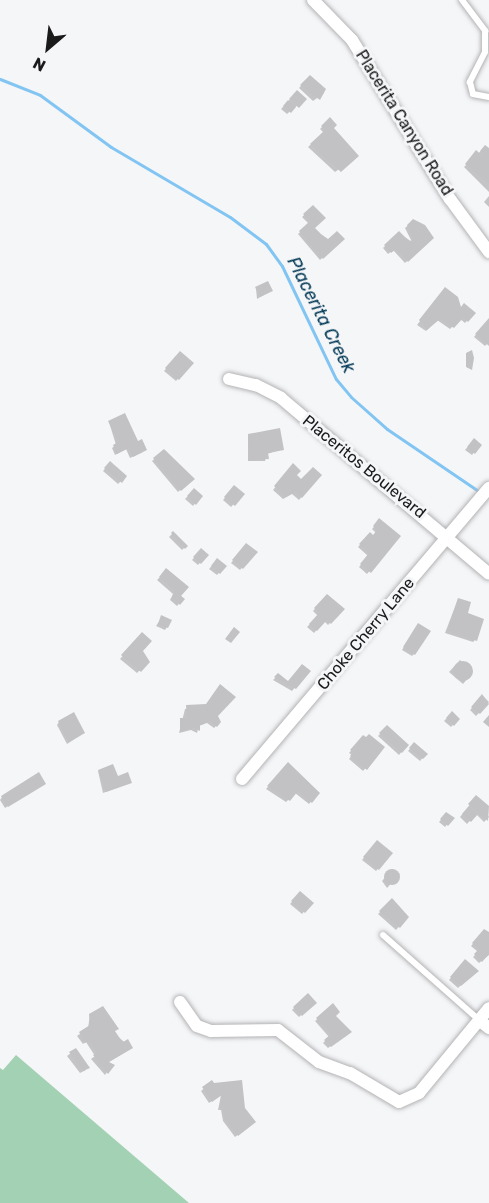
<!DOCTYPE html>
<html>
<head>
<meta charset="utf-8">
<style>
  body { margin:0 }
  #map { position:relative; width:489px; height:1203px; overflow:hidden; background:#f5f6f8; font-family:Rubik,sans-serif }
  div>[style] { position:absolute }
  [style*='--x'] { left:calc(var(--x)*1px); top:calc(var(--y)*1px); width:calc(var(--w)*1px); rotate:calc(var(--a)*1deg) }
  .green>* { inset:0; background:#a2d1b3 }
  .shadow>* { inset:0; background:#0003 }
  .stream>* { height:3px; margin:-1.5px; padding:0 1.5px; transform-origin:1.5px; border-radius:1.5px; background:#82c5f2 }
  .building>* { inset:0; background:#c2c2c4 }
  .round { border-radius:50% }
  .roads { filter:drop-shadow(0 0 2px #b3b3b5) drop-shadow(0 0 2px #b3b3b5) }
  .lane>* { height:6px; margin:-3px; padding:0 3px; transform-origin:3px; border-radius:3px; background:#fff }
  .street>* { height:12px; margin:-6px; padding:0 6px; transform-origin:6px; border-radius:6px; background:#fff }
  span { translate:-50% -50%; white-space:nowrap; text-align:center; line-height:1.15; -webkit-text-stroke:6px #f5f6f8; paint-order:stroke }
  .street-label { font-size:16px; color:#1a1a1b }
  .water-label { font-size:18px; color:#003855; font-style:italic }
  .north { position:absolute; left:18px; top:18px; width:60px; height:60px; -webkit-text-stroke:4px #f5f6f8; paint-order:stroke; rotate:208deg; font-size:16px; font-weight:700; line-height:24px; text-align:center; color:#1a1a1b }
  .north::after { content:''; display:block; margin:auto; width:21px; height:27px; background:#1a1a1b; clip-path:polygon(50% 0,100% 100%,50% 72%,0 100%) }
</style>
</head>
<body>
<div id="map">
  <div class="green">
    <i style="clip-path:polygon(16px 1055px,189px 1203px,0 1203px,0 1068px,3px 1070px)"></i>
  </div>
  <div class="shadow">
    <i style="clip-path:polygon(309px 77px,324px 93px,313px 101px,299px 88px)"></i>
    <i style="clip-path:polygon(297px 92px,305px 99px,287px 114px,281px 109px)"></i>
    <i style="clip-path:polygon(330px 119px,332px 128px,355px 158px,335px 172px,308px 147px,324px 133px,320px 129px)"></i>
    <i style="clip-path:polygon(485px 147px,489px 150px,489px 192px,464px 167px)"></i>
    <i style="clip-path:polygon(489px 196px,489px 207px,484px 202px)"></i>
    <i style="clip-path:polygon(313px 207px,313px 228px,328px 241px,343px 239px,320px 260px,298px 234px,309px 224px,302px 217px)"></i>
    <i style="clip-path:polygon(413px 221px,432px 238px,405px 263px,393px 250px,388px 254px,383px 248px,399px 233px,412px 242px,405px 228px)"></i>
    <i style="clip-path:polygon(256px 289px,271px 291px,257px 299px)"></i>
    <i style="clip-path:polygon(443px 291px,460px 310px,473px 313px,465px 323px,460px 319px,450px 329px,437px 320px,426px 331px,417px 325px)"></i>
    <i style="clip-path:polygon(489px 319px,489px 342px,485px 346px,474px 337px)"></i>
    <i style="clip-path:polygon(180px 353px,192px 363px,176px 381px,164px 371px)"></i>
    <i style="clip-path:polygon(109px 422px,143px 452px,130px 458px,126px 449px,115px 455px,112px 448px,116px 445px)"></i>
    <i style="clip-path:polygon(248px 435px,283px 449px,267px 454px,265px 461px,248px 461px)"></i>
    <i style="clip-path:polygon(472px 442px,480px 445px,472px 455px,465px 450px)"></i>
    <i style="clip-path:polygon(164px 451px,193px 479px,178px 492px,152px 461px)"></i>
    <i style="clip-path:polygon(110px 463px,125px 477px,118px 484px,103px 471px)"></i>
    <i style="clip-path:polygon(293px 465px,295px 476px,301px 481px,320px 475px,299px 500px,292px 494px,283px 499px,273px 490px)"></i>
    <i style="clip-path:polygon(234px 487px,243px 494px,231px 507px,223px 500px)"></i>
    <i style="clip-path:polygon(194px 490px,201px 496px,193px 506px,185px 499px)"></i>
    <i style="clip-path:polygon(380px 520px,399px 537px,367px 574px,359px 567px,368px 556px,358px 547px,370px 534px,373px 536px,376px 533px,372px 529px)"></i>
    <i style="clip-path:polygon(173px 533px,186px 546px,182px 550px,169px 537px)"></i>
    <i style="clip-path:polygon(247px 545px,256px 552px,240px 570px,231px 563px)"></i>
    <i style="clip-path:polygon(201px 550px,207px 555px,198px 565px,192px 560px)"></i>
    <i style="clip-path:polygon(217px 560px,225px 566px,217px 575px,209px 569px)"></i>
    <i style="clip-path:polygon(167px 570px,183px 599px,177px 606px,170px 600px,173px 594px,157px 580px)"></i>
    <i style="clip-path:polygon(327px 596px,342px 610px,328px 625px,324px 621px,314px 633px,307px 627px,318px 616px,313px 611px)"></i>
    <i style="clip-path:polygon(458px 599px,475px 640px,473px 642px,445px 633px)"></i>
    <i style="clip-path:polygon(162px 617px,167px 627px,165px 630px,156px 626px)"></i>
    <i style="clip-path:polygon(416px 627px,414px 654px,412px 656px,402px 650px)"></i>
    <i style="clip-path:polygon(142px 634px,141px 651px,148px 662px,137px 673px,120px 659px)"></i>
    <i style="clip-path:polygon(460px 660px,473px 672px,463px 684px,449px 672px)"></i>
    <i style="clip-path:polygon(309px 671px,292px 691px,273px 680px,278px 675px,288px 683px)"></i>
    <i style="clip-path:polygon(483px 696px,489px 702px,476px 716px,470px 710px)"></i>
    <i style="clip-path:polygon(206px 705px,220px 722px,214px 728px,207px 723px,199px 726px,197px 733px,191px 730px,179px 733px,185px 709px)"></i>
    <i style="clip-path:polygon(452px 713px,458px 719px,451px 727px,444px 721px)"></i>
    <i style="clip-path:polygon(59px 722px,81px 735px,67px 744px,57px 725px)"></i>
    <i style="clip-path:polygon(387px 727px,407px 745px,399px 755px,378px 736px)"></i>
    <i style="clip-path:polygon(363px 737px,383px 748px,363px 771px,349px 759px,352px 755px,349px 753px)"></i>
    <i style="clip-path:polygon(414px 744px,426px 754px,420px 761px,408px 751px)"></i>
    <i style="clip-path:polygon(288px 764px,318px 793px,309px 804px,295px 793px,286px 802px,266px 789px)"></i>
    <i style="clip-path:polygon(98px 771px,117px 778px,130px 783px,103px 793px)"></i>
    <i style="clip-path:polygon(41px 786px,5px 808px,0 800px,2px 797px)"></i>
    <i style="clip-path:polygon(476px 797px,489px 817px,484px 822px,476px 814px,467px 824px,460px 817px)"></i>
    <i style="clip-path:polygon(444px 816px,452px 818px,445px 827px,439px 822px)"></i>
    <i style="clip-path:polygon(377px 842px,391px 854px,376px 871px,362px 860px)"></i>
    <i style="clip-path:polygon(392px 869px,400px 874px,387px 888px,382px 881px)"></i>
    <i style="clip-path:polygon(300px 893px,311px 903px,302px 914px,290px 904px)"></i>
    <i style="clip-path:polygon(392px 901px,407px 917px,396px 930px,378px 914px)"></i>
    <i style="clip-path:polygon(484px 931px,489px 935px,489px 955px,479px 963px,473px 957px,478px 952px,471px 946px)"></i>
    <i style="clip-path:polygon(465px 961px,476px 971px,458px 988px,449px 980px)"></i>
    <i style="clip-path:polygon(308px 995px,315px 1003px,299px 1017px,292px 1010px)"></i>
    <i style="clip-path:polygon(333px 1006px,334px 1016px,347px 1034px,328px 1048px,323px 1043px,329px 1037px,315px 1021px)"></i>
    <i style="clip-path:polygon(90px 1015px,132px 1048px,107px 1063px,112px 1065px,105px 1075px,91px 1059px,95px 1056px,86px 1042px,83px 1044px,77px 1036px,88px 1028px)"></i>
    <i style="clip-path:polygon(75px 1050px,86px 1070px,80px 1073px,67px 1056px)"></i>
    <i style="clip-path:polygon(212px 1082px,244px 1109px,252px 1124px,235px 1137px,223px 1121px,221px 1110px,218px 1110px,221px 1095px,209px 1103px,201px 1091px)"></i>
  </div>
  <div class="stream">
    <i style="--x:0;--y:79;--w:43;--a:21.8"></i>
    <i style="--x:40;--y:95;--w:88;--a:36.2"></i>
    <i style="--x:111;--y:147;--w:138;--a:30.5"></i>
    <i style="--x:230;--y:217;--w:45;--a:36.9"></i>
    <i style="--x:266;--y:244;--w:27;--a:54"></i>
    <i style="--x:282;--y:266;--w:125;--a:64.5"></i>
    <i style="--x:336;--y:379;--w:23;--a:50"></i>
    <i style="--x:351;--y:397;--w:48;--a:41.6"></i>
    <i style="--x:387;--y:429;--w:114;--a:34.2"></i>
  </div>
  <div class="building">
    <i style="clip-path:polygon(310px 75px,326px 89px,320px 100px,300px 85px)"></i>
    <i style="clip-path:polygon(297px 90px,307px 99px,299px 108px,289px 99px)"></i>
    <i style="clip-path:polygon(288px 100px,296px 107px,291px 113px,283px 106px)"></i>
    <i style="clip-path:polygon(330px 117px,337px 125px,334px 128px,359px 156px,341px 172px,310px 144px,325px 130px,321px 126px)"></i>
    <i style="clip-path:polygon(485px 145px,489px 148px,489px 184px,465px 164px,476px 150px,486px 159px,480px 151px)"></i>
    <i style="clip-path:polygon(313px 205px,326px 218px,315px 228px,321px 234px,328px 239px,337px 231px,345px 239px,323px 259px,299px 231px,310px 221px,303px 214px)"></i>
    <i style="clip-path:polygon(413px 219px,425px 225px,434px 238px,408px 262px,396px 249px,391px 253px,384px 245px,399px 231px,409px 241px,414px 240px,407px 225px)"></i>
    <i style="clip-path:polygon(268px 281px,273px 291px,260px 297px,255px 287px)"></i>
    <i style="clip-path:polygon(445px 287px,458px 297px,461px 307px,464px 303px,476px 313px,468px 322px,463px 318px,454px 328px,440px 319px,427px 330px,419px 320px)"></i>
    <i style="clip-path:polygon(489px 318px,489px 346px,475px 334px)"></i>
    <i style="clip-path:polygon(472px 350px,474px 358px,472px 370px,466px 367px,466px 353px)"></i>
    <i style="clip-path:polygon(180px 351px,194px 363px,179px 380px,165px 368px)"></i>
    <i style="clip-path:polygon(125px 413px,138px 441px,142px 439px,147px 450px,133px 457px,129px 448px,117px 454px,113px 445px,118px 442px,108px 421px)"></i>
    <i style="clip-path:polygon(280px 428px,284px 450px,268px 453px,269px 459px,250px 460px,248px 434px)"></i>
    <i style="clip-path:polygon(474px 438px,482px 445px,475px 454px,467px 447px)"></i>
    <i style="clip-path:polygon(164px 449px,195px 479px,181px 491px,153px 458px)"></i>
    <i style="clip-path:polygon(110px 461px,127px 476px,122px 483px,104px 468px)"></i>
    <i style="clip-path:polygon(293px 463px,301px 471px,297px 475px,301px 479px,313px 467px,322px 475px,302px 498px,295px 492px,286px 497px,274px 486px)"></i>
    <i style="clip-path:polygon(234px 485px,245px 494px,235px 506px,224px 497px)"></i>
    <i style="clip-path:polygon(194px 488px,203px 496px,196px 505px,187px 496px)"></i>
    <i style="clip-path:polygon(379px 518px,401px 536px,371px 573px,360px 564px,369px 553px,359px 544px,370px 532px,373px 535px,377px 530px,373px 526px)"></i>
    <i style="clip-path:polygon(173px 531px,188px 546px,185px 549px,171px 533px)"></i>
    <i style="clip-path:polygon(246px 543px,258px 552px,243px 569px,232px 560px)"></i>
    <i style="clip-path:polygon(201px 548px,209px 555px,201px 564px,193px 557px)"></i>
    <i style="clip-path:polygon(217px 558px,227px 566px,220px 574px,211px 566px)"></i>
    <i style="clip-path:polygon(166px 568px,189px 587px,181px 596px,185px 599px,180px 605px,172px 597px,175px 591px,159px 577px)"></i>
    <i style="clip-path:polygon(327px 594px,345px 609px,331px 624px,327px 620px,317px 631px,309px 624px,319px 613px,314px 608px)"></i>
    <i style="clip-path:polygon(458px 598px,471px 602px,468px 613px,484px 619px,477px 641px,447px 631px)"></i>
    <i style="clip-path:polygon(161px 615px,172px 620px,168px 628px,158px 624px)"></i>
    <i style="clip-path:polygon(418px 623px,431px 631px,415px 655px,403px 647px)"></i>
    <i style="clip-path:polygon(234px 627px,240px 632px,231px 643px,225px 639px)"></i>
    <i style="clip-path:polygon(142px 632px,152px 641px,143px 651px,150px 662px,141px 672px,121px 655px)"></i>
    <i class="round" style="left:453px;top:661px;width:20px;height:20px"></i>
    <i style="clip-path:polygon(302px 664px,311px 671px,296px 689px,274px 677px,278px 673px,288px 681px)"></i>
    <i style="clip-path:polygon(220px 684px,236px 697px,218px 716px,221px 722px,217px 727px,210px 721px,200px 725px,200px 731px,194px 728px,180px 732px,180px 718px,187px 718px,186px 705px,206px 704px)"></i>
    <i style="clip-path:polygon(482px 694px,489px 704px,480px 714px,471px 707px)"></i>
    <i style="clip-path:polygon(452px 711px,460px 719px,454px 726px,446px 718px)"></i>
    <i style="clip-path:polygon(74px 712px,85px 733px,69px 742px,58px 721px)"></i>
    <i style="clip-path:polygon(489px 715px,489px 727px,483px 722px)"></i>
    <i style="clip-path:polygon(387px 725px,409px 745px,402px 753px,379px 733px)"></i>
    <i style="clip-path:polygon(369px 734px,385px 747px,367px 770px,350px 756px,353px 752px,350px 750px,363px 735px,366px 737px)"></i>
    <i style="clip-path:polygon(414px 742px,428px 754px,423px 759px,409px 748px)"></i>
    <i style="clip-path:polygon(288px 762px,320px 793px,312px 803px,298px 791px,290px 801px,267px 786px)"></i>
    <i style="clip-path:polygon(113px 764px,118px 776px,128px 772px,132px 783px,106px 792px,98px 770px)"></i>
    <i style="clip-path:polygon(39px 772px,46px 784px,8px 807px,1px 796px)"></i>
    <i style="clip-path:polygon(476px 795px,489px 806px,488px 821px,468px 804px)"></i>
    <i style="clip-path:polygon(469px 806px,478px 814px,471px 822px,462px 814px)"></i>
    <i style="clip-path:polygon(446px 812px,455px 818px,448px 826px,440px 819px)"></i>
    <i style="clip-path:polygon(377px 840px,393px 853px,379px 870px,363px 857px)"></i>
    <i class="round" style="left:384px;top:869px;width:16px;height:16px"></i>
    <i style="clip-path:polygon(300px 891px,314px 903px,305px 913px,291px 901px)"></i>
    <i style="clip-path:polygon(392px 898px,409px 917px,400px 928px,379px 911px)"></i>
    <i style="clip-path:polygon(484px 929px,489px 932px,489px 954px,482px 962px,474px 954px,479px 949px,472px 943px)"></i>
    <i style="clip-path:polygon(465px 959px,479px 971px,461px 986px,450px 977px)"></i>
    <i style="clip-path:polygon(308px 993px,317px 1003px,302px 1016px,293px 1007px)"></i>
    <i style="clip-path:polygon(333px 1003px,340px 1012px,336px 1016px,352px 1032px,331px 1047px,324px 1040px,331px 1034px,316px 1018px)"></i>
    <i style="clip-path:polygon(103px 1006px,119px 1029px,115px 1031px,119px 1037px,123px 1042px,128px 1039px,133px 1048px,109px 1062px,115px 1065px,108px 1074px,93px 1055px,97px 1053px,89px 1041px,85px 1043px,79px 1032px,90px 1025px,89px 1014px)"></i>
    <i style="clip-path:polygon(76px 1048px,90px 1068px,83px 1071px,69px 1052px)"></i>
    <i style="clip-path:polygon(212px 1080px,214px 1083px,242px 1080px,245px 1108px,256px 1122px,238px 1136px,224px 1118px,223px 1108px,219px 1109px,222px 1095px,212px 1102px,202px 1087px)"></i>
  </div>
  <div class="roads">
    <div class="lane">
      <i style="--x:462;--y:0;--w:39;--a:53"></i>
      <i style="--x:485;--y:31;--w:21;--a:90"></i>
      <i style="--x:485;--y:52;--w:34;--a:117"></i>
      <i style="--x:470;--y:82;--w:12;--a:76"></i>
      <i style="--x:473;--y:94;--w:16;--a:11"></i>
      <i style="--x:383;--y:935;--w:128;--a:41.5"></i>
    </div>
    <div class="street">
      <i style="--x:313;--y:0;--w:56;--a:45.7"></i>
      <i style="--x:352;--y:40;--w:187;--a:58.4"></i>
      <i style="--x:450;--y:199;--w:66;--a:53.7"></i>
      <i style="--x:229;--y:379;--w:28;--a:13"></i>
      <i style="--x:256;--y:385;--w:28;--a:27"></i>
      <i style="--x:281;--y:398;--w:272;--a:40.2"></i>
      <i style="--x:242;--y:779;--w:382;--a:-49.7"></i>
      <i style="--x:180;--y:1002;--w:29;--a:55"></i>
      <i style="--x:197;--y:1026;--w:15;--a:20"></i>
      <i style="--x:211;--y:1031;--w:67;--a:-0.9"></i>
      <i style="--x:278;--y:1030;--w:52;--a:38"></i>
      <i style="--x:319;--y:1062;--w:33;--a:20"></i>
      <i style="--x:350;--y:1073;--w:57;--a:30.6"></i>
      <i style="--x:399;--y:1102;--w:22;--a:-24"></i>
      <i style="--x:419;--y:1093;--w:110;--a:-50.5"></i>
      <i style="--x:479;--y:1020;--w:13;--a:39"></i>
    </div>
  </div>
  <div class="street-label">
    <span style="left:404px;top:123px;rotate:58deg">Placerita Canyon Road</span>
    <span style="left:364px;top:467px;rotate:39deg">Placeritos Boulevard</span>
    <span style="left:366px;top:634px;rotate:-50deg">Choke Cherry Lane</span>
  </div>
  <div class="water-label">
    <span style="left:321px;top:315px;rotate:63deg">Placerita Creek</span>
  </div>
  <div class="north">N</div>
</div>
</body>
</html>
